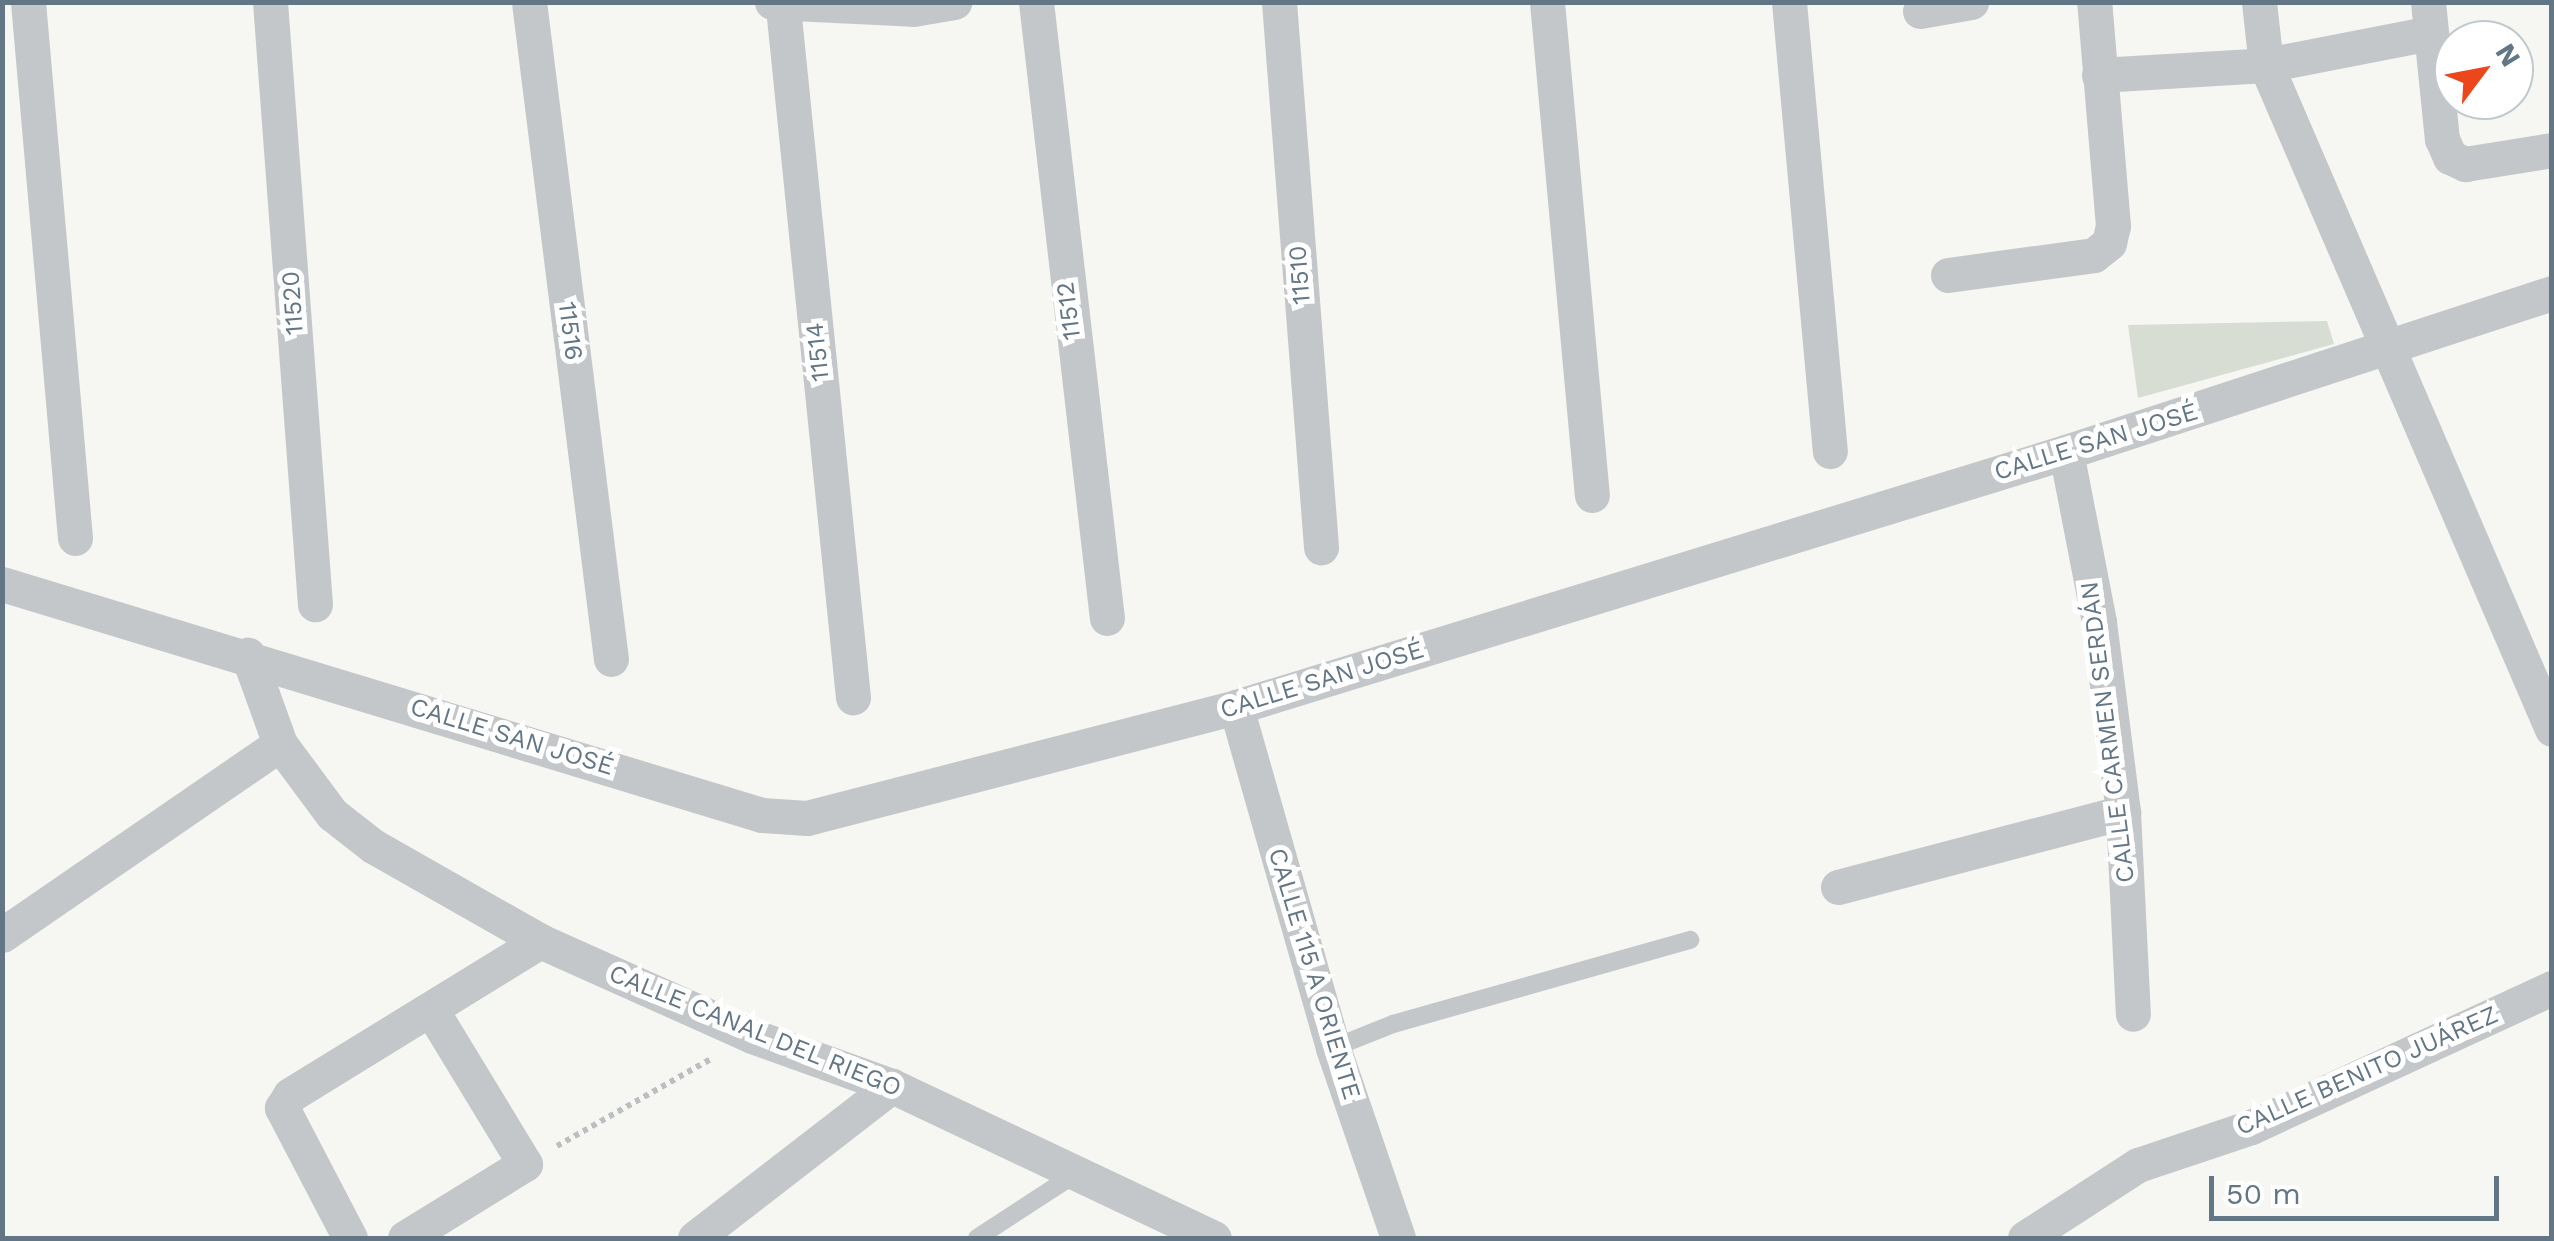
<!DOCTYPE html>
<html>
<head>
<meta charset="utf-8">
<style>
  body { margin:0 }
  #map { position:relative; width:2554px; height:1241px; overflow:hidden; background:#f6f6f2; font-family:"Work Sans",sans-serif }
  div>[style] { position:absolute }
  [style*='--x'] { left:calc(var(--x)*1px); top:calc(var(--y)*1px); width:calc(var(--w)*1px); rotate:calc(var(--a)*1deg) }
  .green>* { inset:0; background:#d7ddd3 }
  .path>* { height:6px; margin-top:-3px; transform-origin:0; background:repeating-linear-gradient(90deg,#bcbfc1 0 5px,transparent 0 10px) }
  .service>* { height:18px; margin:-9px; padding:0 9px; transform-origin:9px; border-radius:9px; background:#c3c7ca }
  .minor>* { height:35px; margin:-17.5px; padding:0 17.5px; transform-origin:17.5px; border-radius:17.5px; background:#c3c7ca }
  span { translate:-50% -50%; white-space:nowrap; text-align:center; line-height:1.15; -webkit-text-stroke:10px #fff; paint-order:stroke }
  .street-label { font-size:25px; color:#637685 }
  .frame { position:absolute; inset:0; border:5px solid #637685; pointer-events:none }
  .north { position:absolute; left:2434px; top:20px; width:100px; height:100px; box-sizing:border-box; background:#fff; border:2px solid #c1c8ce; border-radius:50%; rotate:58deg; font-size:28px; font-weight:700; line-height:40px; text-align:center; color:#637685 }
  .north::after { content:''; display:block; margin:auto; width:35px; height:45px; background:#ec461b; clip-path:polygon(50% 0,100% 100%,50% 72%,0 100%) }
  .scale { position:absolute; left:2209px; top:1176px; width:290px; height:45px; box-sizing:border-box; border:5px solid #637685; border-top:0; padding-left:12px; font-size:30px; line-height:35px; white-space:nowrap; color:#637685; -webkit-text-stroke:8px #fff; paint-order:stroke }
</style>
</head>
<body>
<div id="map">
  <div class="green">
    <i style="clip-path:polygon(2327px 321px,2334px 344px,2138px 398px,2128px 325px)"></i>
  </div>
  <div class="path">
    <i style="--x:557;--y:1146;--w:177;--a:-29.5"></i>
  </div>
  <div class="service">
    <i style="--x:1333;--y:1048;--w:65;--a:-21.8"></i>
    <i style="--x:1393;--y:1024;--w:309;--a:-15.8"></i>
    <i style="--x:977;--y:1238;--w:117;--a:-33.1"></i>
  </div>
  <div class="minor">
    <i style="--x:28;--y:2;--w:538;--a:84.99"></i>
    <i style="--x:270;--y:2;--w:604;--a:85.73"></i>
    <i style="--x:529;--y:2;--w:662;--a:82.89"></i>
    <i style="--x:772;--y:2;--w:141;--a:2.8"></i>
    <i style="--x:913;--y:9;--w:42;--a:-9.7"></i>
    <i style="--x:1036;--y:2;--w:620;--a:83.43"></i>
    <i style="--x:1279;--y:2;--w:547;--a:85.59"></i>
    <i style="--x:1547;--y:2;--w:495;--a:84.8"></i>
    <i style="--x:1789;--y:2;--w:451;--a:84.8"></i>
    <i style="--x:2259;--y:2;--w:63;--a:83.7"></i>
    <i style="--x:2266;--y:65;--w:723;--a:66.7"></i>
    <i style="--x:2428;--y:2;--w:138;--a:84.2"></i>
    <i style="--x:2442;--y:139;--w:20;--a:66"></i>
    <i style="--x:2450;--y:157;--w:17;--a:25"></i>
    <i style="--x:2465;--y:164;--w:88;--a:-9.1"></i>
    <i style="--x:783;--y:7;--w:694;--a:84.21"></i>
    <i style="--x:1920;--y:11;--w:52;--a:-10"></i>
    <i style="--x:2099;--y:75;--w:167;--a:-3.4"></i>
    <i style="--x:2266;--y:65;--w:167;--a:-11"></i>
    <i style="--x:1948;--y:275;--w:147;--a:-7.8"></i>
    <i style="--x:2094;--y:255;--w:19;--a:-39"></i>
    <i style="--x:2109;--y:243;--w:17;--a:-77"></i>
    <i style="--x:2113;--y:226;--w:225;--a:-94.8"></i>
    <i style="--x:2066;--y:452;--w:173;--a:79"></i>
    <i style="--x:2099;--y:622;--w:192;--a:82.8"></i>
    <i style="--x:2123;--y:812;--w:202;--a:87.2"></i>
    <i style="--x:2;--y:584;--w:794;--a:16.91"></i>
    <i style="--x:762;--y:815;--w:45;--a:3.8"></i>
    <i style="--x:807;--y:818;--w:443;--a:-14.5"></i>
    <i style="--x:1236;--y:707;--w:868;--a:-17.08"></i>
    <i style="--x:2066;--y:452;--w:511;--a:-18.12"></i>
    <i style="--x:1236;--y:707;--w:355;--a:74.1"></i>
    <i style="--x:1333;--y:1048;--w:201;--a:71.1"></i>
    <i style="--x:280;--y:744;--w:87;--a:53.4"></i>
    <i style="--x:332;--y:814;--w:52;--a:38"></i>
    <i style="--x:373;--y:846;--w:192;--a:29.6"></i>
    <i style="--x:540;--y:941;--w:232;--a:24.1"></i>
    <i style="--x:752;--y:1036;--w:149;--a:19.7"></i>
    <i style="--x:892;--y:1086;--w:356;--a:25.3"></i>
    <i style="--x:1838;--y:887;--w:295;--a:-14.7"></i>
    <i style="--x:2;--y:935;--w:337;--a:-34.5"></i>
    <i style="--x:280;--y:744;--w:95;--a:-109.8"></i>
    <i style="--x:350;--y:1238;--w:147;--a:-117.6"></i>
    <i style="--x:282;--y:1108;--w:15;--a:-58"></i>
    <i style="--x:290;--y:1095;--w:294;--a:-31.6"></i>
    <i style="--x:405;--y:1238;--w:141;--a:-31.7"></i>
    <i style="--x:525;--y:1164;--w:179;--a:-121.3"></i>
    <i style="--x:695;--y:1238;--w:249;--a:-37.7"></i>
    <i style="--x:2025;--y:1238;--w:135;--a:-32.9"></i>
    <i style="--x:2138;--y:1165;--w:119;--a:-18.6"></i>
    <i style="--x:2251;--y:1127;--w:332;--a:-24.8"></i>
  </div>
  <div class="street-label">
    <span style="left:1300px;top:275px;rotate:-94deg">11510</span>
    <span style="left:293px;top:303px;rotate:-94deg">11520</span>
    <span style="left:1069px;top:311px;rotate:-97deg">11512</span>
    <span style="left:570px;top:331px;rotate:83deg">11516</span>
    <span style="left:818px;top:352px;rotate:-96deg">11514</span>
    <span style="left:2096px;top:442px;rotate:-17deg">CALLE SAN JOSÉ</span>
    <span style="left:1322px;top:680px;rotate:-17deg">CALLE SAN JOSÉ</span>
    <span style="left:2108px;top:732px;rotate:-97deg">CALLE CARMEN SERDÁN</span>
    <span style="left:512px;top:737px;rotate:17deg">CALLE SAN JOSÉ</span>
    <span style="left:1314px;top:974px;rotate:73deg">CALLE 115 A ORIENTE</span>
    <span style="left:755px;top:1031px;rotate:22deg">CALLE CANAL DEL RIEGO</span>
    <span style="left:2367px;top:1071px;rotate:-24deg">CALLE BENITO JUÁREZ</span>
  </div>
  <div class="frame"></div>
  <div class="north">N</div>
  <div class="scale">50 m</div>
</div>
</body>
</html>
